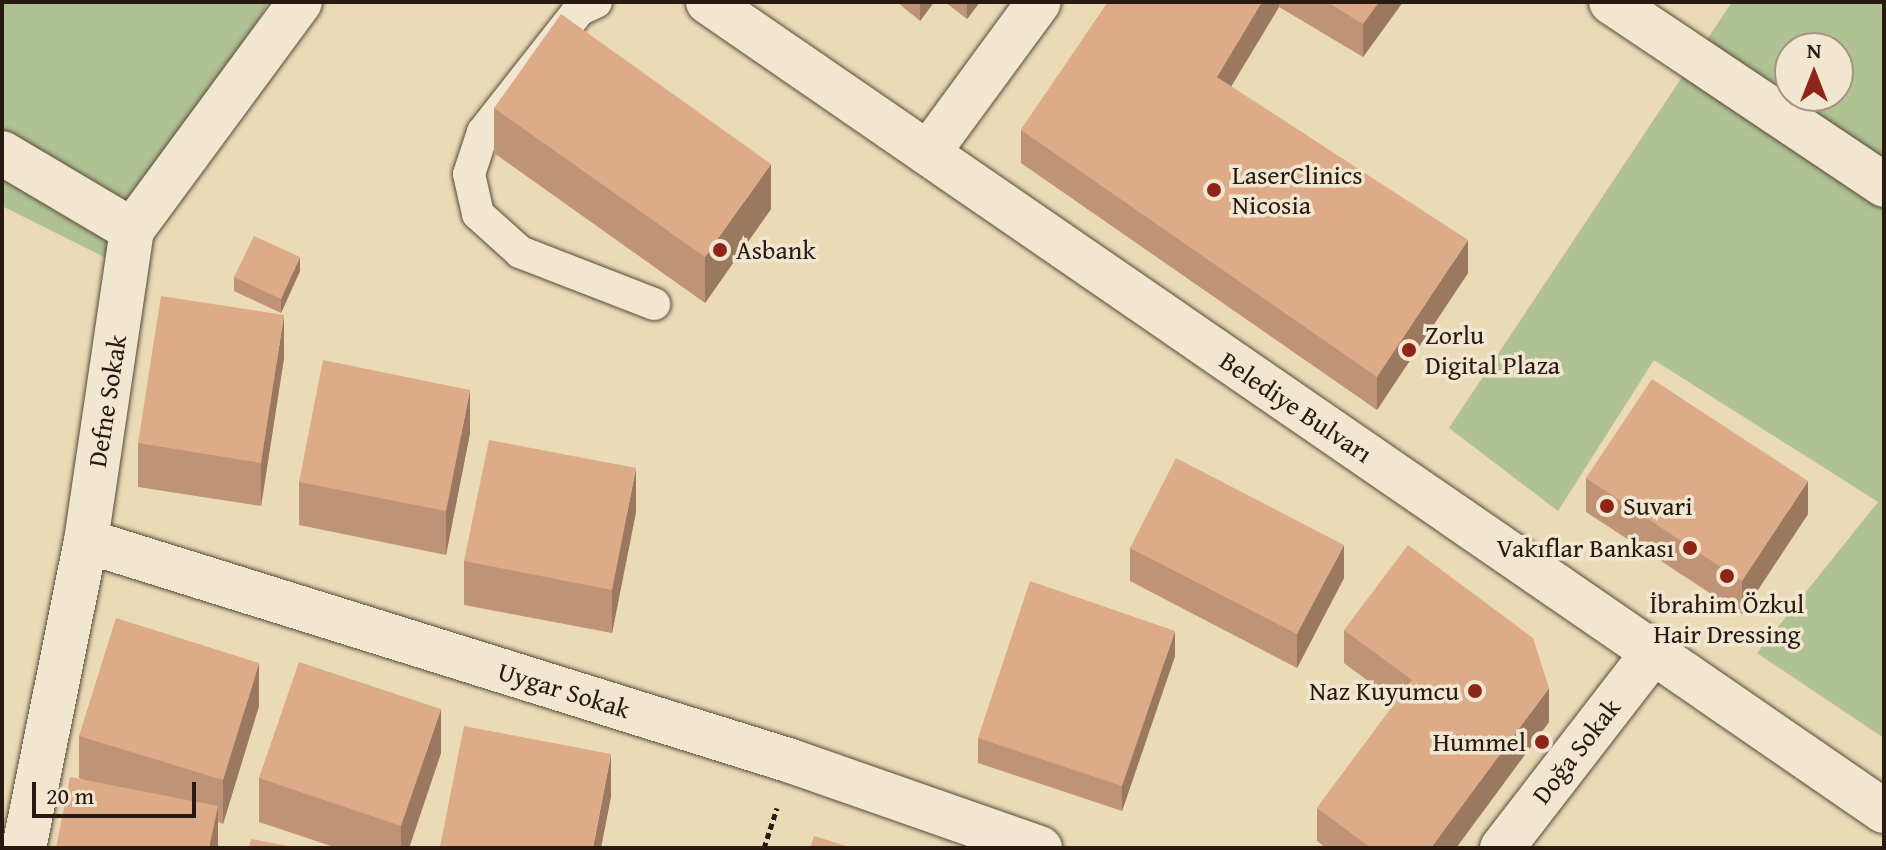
<!DOCTYPE html>
<html>
<head>
<meta charset="utf-8">
<style>
  body { margin:0 }
  #map { position:relative; width:1886px; height:850px; overflow:hidden; background:#eadab6; font-family:"Gentium Book Plus",serif }
  div>[style] { position:absolute }
  [style*='--x'] { left:calc(var(--x)*1px); top:calc(var(--y)*1px); width:calc(var(--w)*1px); rotate:calc(var(--a)*1deg) }
  .green>* { inset:0; background:#b0c193 }
  .path>* { height:5px; margin-top:-2.5px; transform-origin:0; background:repeating-linear-gradient(90deg,#281a10 0 6px,transparent 0 10px) }
  .roads { filter:drop-shadow(0 0 2px #584a3a) drop-shadow(0 0 2px #584a3a) }
  .service>* { height:32px; margin:-16px; padding:0 16px; transform-origin:16px; border-radius:16px; background:#f1e7d0 }
  .minor>* { height:44px; margin:-22px; padding:0 22px; transform-origin:22px; border-radius:22px; background:#f1e7d0 }
  .secondary>* { height:44px; margin:-22px; padding:0 22px; transform-origin:22px; border-radius:22px; background:#f1e7d0 }
  .wall>* { inset:0; background:#bf9376 }
  .shaded-wall>* { inset:0; background:#9b7860 }
  .building>* { inset:0; background:#deab89 }
  .dots>* { width:22px; height:22px; translate:-50% -50%; box-sizing:border-box; border:4px solid #f1e7d0; border-radius:50% }
  span { translate:-50% -50%; white-space:nowrap; text-align:center; line-height:1.15; -webkit-text-stroke:7px #f1e7d0; paint-order:stroke }
  .poi-label { font-size:26px; color:#281a10 }
  .left { translate:0 -50%; text-align:left }
  .right { translate:-100% -50%; text-align:right }
  .street-label { font-size:26px; color:#281a10 }
  .frame { position:absolute; inset:0; border:4px solid #281a10; pointer-events:none }
  .north { position:absolute; left:1774px; top:32px; width:80px; height:80px; box-sizing:border-box; background:#f1e7d0; border:2px solid #a19583; border-radius:50%; rotate:0deg; font-size:22px; font-weight:700; line-height:32px; text-align:center; color:#281a10 }
  .north::after { content:''; display:block; margin:auto; width:28px; height:36px; background:#8f2418; clip-path:polygon(50% 0,100% 100%,50% 72%,0 100%) }
  .scale { position:absolute; left:32px; top:782px; width:164px; height:36px; box-sizing:border-box; border:4px solid #281a10; border-top:0; padding-left:10px; font-size:24px; line-height:28px; white-space:nowrap; color:#281a10; -webkit-text-stroke:6px #f1e7d0; paint-order:stroke }
</style>
</head>
<body>
<div id="map">
  <div class="green">
    <i style="clip-path:polygon(2px 2px,269px 2px,114px 262px,2px 206px)"></i>
    <i style="clip-path:polygon(evenodd,1732px 2px,1884px 2px,1884px 738px,1757px 653px,1878px 502px,1654px 360px,1558px 511px,1449px 428px,1732px 2px,1790px 48px,1838px 48px,1838px 96px,1790px 96px,1790px 48px)"></i>
  </div>
  <div class="path">
    <i style="--x:764;--y:848;--w:42;--a:-72"></i>
  </div>
  <div class="roads">
    <div class="service">
      <i style="--x:596;--y:2;--w:19;--a:155"></i>
      <i style="--x:579;--y:10;--w:155;--a:128.2"></i>
      <i style="--x:483;--y:132;--w:44;--a:108.4"></i>
      <i style="--x:469;--y:174;--w:41;--a:77.3"></i>
      <i style="--x:478;--y:214;--w:57;--a:42.1"></i>
      <i style="--x:520;--y:252;--w:144;--a:21.2"></i>
    </div>
    <div class="minor">
      <i style="--x:1611;--y:2;--w:329;--a:33.8"></i>
      <i style="--x:2;--y:153;--w:151;--a:30.6"></i>
      <i style="--x:928;--y:153;--w:187;--a:-53.7"></i>
      <i style="--x:86;--y:541;--w:739;--a:17.33"></i>
      <i style="--x:791;--y:761;--w:264;--a:19.3"></i>
      <i style="--x:24;--y:848;--w:313;--a:-78.6"></i>
      <i style="--x:86;--y:541;--w:314;--a:-81.6"></i>
      <i style="--x:132;--y:230;--w:283;--a:-53.6"></i>
      <i style="--x:1502;--y:848;--w:244;--a:-52.3"></i>
    </div>
    <div class="secondary">
      <i style="--x:708;--y:2;--w:1427;--a:34.53"></i>
    </div>
  </div>
  <div class="wall">
    <i style="clip-path:polygon(897px 2px,934px 2px,920px 21px)"></i>
    <i style="clip-path:polygon(945px 2px,980px 2px,967px 19px)"></i>
    <i style="clip-path:polygon(1108px 2px,1403px 2px,1363px 57px,1279px 7px,1231px 86px,1468px 273px,1377px 410px,1021px 163px,1021px 130px)"></i>
    <i style="clip-path:polygon(494px 108px,771px 209px,705px 303px,494px 153px)"></i>
    <i style="clip-path:polygon(300px 271px,281px 313px,234px 291px,234px 277px)"></i>
    <i style="clip-path:polygon(284px 358px,261px 506px,138px 487px,138px 443px)"></i>
    <i style="clip-path:polygon(470px 433px,446px 555px,299px 525px,299px 482px)"></i>
    <i style="clip-path:polygon(1586px 478px,1808px 514px,1742px 614px,1586px 512px)"></i>
    <i style="clip-path:polygon(636px 512px,612px 633px,464px 605px,464px 561px)"></i>
    <i style="clip-path:polygon(1130px 548px,1344px 578px,1297px 668px,1130px 581px)"></i>
    <i style="clip-path:polygon(1344px 630px,1549px 722px,1456px 848px,1326px 848px,1317px 841px,1317px 808px,1396px 702px,1344px 663px)"></i>
    <i style="clip-path:polygon(1175px 656px,1122px 811px,978px 763px,978px 738px)"></i>
    <i style="clip-path:polygon(259px 706px,223px 824px,218px 822px,218px 848px,79px 778px,79px 736px)"></i>
    <i style="clip-path:polygon(441px 753px,409px 848px,337px 848px,259px 822px,259px 778px)"></i>
  </div>
  <div class="shaded-wall">
    <i style="clip-path:polygon(920px 2px,934px 2px,920px 21px)"></i>
    <i style="clip-path:polygon(967px 2px,980px 2px,967px 19px)"></i>
    <i style="clip-path:polygon(1262px 2px,1279px 2px,1279px 7px,1217px 110px,1217px 77px)"></i>
    <i style="clip-path:polygon(1379px 2px,1403px 2px,1363px 57px,1363px 24px)"></i>
    <i style="clip-path:polygon(771px 164px,771px 209px,705px 303px,705px 257px)"></i>
    <i style="clip-path:polygon(1468px 240px,1468px 273px,1377px 410px,1377px 377px)"></i>
    <i style="clip-path:polygon(300px 257px,300px 271px,281px 313px,281px 299px)"></i>
    <i style="clip-path:polygon(284px 315px,284px 358px,261px 506px,261px 463px)"></i>
    <i style="clip-path:polygon(470px 390px,470px 433px,446px 555px,446px 511px)"></i>
    <i style="clip-path:polygon(636px 468px,636px 512px,612px 633px,612px 590px)"></i>
    <i style="clip-path:polygon(1808px 481px,1808px 514px,1742px 614px,1742px 581px)"></i>
    <i style="clip-path:polygon(1344px 545px,1344px 578px,1297px 668px,1297px 634px)"></i>
    <i style="clip-path:polygon(1175px 631px,1175px 656px,1122px 811px,1122px 786px)"></i>
    <i style="clip-path:polygon(259px 663px,259px 706px,223px 824px,223px 780px)"></i>
    <i style="clip-path:polygon(1549px 688px,1549px 722px,1456px 848px,1431px 848px)"></i>
    <i style="clip-path:polygon(441px 709px,441px 753px,409px 848px,401px 848px,401px 826px)"></i>
    <i style="clip-path:polygon(611px 754px,611px 797px,601px 848px,593px 848px)"></i>
    <i style="clip-path:polygon(218px 806px,218px 848px,209px 848px)"></i>
  </div>
  <div class="building">
    <i style="clip-path:polygon(1108px 2px,1262px 2px,1217px 77px,1468px 240px,1377px 377px,1021px 130px)"></i>
    <i style="clip-path:polygon(1327px 2px,1379px 2px,1363px 24px)"></i>
    <i style="clip-path:polygon(561px 14px,771px 164px,705px 257px,494px 108px)"></i>
    <i style="clip-path:polygon(254px 236px,300px 257px,281px 299px,234px 277px)"></i>
    <i style="clip-path:polygon(161px 296px,284px 315px,261px 463px,138px 443px)"></i>
    <i style="clip-path:polygon(323px 360px,470px 390px,446px 511px,299px 482px)"></i>
    <i style="clip-path:polygon(1652px 379px,1808px 481px,1742px 581px,1586px 478px)"></i>
    <i style="clip-path:polygon(489px 440px,636px 468px,612px 590px,464px 561px)"></i>
    <i style="clip-path:polygon(1176px 458px,1344px 545px,1297px 634px,1130px 548px)"></i>
    <i style="clip-path:polygon(1408px 545px,1533px 638px,1549px 688px,1431px 848px,1371px 848px,1317px 808px,1412px 680px,1344px 630px)"></i>
    <i style="clip-path:polygon(1030px 581px,1175px 631px,1122px 786px,978px 738px)"></i>
    <i style="clip-path:polygon(116px 618px,259px 663px,223px 780px,79px 736px)"></i>
    <i style="clip-path:polygon(299px 662px,441px 709px,401px 826px,259px 778px)"></i>
    <i style="clip-path:polygon(464px 726px,611px 754px,593px 848px,445px 848px,440px 847px)"></i>
    <i style="clip-path:polygon(70px 777px,218px 806px,209px 848px,56px 848px)"></i>
    <i style="clip-path:polygon(814px 836px,852px 848px,810px 848px)"></i>
    <i style="clip-path:polygon(251px 839px,299px 848px,249px 848px)"></i>
  </div>
  <div class="dots">
    <i style="left:1214px;top:190px;background:#8f2418"></i>
    <i style="left:720px;top:250px;background:#8f2418"></i>
    <i style="left:1409px;top:350px;background:#8f2418"></i>
    <i style="left:1607px;top:506px;background:#8f2418"></i>
    <i style="left:1690px;top:548px;background:#8f2418"></i>
    <i style="left:1727px;top:576px;background:#8f2418"></i>
    <i style="left:1475px;top:691px;background:#8f2418"></i>
    <i style="left:1542px;top:742px;background:#8f2418"></i>
  </div>
  <div class="poi-label">
    <span class="left" style="left:1232px;top:190px">LaserClinics<br>Nicosia</span>
    <span class="left" style="left:736px;top:250px">Asbank</span>
    <span class="left" style="left:1425px;top:350px">Zorlu<br>Digital Plaza</span>
    <span class="left" style="left:1623px;top:506px">Suvari</span>
    <span class="right" style="left:1674px;top:548px">Vakıflar Bankası</span>
    <span style="left:1727px;top:619px">İbrahim Özkul<br>Hair Dressing</span>
    <span class="right" style="left:1459px;top:691px">Naz Kuyumcu</span>
    <span class="right" style="left:1526px;top:742px">Hummel</span>
  </div>
  <div class="street-label">
    <span style="left:107px;top:401px;rotate:-81deg">Defne Sokak</span>
    <span style="left:1296px;top:407px;rotate:34deg">Belediye Bulvarı</span>
    <span style="left:564px;top:690px;rotate:17deg">Uygar Sokak</span>
    <span style="left:1576px;top:751px;rotate:-52deg">Doğa Sokak</span>
  </div>
  <div class="frame"></div>
  <div class="north">N</div>
  <div class="scale">20 m</div>
</div>
</body>
</html>
